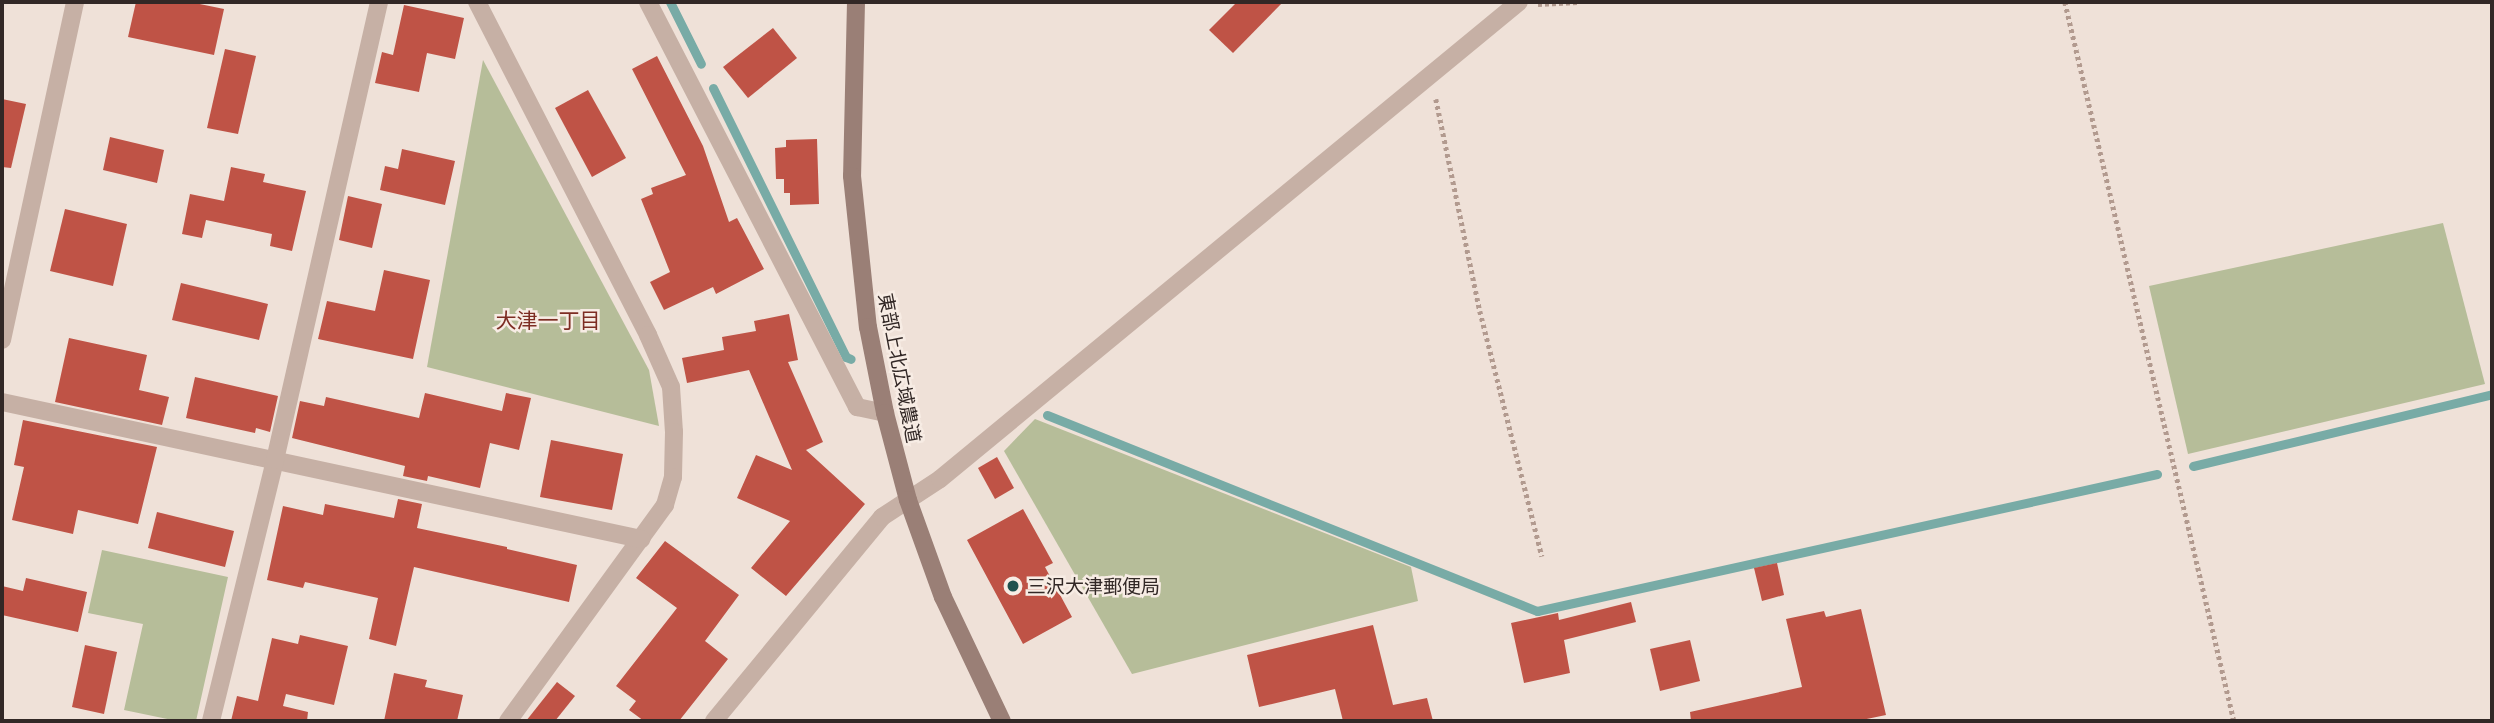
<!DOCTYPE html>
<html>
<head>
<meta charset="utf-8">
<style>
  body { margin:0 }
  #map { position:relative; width:2494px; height:723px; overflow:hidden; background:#efe1d8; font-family:Barlow,"Noto Sans JP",sans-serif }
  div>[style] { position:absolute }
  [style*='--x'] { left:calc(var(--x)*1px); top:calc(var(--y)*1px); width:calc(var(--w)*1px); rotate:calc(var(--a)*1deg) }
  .green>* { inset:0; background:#b6bd99 }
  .stream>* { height:9px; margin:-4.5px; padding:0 4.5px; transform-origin:4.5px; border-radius:4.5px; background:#78aba6 }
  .building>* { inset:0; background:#bf5346 }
  .path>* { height:4.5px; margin-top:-2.25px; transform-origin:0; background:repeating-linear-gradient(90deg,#b29a8f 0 3.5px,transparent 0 7px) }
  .street>* { height:18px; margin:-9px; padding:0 9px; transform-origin:9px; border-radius:9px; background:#c6b0a5 }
  .secondary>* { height:18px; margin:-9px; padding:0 9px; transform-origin:9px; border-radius:9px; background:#9a7f76 }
  .dots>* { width:19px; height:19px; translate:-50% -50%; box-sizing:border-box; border:4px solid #f7ece4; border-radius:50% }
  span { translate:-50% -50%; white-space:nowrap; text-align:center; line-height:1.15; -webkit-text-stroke:5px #f7ece4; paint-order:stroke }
  .street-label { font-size:19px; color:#322826 }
  .poi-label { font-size:19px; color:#322826 }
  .left { translate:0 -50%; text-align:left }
  .neighbourhood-label { font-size:21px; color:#7d2d23 }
  .frame { position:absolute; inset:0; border:4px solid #322826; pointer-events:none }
</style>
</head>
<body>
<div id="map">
  <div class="green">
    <i style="clip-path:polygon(483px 60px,649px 370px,659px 426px,427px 367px)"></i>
    <i style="clip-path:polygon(2443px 223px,2485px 384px,2188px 454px,2149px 286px)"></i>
    <i style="clip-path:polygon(1035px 419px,1411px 567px,1418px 601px,1132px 674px,1004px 451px)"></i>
    <i style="clip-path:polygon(102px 550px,228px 577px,196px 721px,177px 721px,124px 710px,143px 624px,88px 613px)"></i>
  </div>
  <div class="stream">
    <i style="--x:670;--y:2;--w:69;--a:63.4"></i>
    <i style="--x:713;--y:88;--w:300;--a:63.7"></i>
    <i style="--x:846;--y:357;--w:5;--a:22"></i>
    <i style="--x:1047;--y:415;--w:528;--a:21.8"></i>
    <i style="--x:1537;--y:611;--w:635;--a:-12.46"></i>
    <i style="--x:2193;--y:466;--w:308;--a:-13.5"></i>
  </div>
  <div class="building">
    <i style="clip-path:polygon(136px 2px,190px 2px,224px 9px,214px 55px,128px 37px)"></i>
    <i style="clip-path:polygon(1237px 2px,1283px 2px,1233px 53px,1209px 30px)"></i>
    <i style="clip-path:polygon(404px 5px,464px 18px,455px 59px,427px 53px,419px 92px,375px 83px,382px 52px,393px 55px)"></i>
    <i style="clip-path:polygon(773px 28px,797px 58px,748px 98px,723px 67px)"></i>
    <i style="clip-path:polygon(225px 49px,256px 56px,238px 134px,207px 128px)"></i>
    <i style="clip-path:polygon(657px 56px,703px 146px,729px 222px,737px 218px,764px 269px,716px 294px,713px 287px,664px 310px,650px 282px,670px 272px,641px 199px,653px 194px,651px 188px,686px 175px,632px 69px)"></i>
    <i style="clip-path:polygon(588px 90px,626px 158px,592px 177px,555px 108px)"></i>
    <i style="clip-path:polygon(2px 99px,26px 104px,11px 168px,2px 167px)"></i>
    <i style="clip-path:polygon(110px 137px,164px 150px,157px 183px,103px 170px)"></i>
    <i style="clip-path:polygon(817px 139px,819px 204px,790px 205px,790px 193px,784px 193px,784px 179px,776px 179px,775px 148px,786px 147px,786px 140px)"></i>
    <i style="clip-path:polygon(402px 149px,455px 161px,445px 205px,380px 190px,385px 166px,398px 169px)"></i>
    <i style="clip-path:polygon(231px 167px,265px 174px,263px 182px,306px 191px,292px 251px,270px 246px,272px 234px,206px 220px,202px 238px,182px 234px,190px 194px,224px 201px)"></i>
    <i style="clip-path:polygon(348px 196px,382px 204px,372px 248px,339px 240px)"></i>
    <i style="clip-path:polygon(65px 209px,127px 224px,113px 286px,50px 271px)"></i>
    <i style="clip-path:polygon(384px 270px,430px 280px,413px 359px,318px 339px,327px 301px,375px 311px)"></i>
    <i style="clip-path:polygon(181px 283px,268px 304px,259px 340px,172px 320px)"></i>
    <i style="clip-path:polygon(789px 314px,798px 360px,788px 362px,823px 442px,806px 450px,865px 504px,786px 596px,751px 568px,790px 521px,737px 498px,756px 455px,792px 470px,749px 370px,687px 383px,682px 358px,724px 350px,722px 337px,756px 331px,754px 321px)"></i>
    <i style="clip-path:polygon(69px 338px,147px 355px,139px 390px,169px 397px,162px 425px,55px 402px)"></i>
    <i style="clip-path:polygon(195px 377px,278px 396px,270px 432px,256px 428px,255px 433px,186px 418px)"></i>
    <i style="clip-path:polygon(425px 393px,502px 411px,506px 393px,531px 398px,519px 450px,490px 443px,480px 488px,428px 476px,427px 481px,403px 476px,405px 466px,292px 438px,300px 401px,324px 406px,326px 397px,419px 418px)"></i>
    <i style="clip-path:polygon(23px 420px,157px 447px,138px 524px,78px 510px,73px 534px,12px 520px,24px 467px,14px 465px)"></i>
    <i style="clip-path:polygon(551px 440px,623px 454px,612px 510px,540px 497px)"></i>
    <i style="clip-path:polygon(997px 457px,1014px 488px,995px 499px,978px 468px)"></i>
    <i style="clip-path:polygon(398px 499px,422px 504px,417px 528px,507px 547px,507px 549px,577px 565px,569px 602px,414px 567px,396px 646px,369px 639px,378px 598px,305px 582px,303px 588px,267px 580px,283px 506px,323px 515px,325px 504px,394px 518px)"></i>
    <i style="clip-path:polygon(1023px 509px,1053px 563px,1045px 567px,1072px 617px,1023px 644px,967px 540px)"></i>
    <i style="clip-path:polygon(157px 512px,234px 531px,225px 567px,148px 548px)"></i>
    <i style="clip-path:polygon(665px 541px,739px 595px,705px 641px,728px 659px,679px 721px,644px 721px,629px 710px,636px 701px,616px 686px,677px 608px,636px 578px)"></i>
    <i style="clip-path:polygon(1777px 563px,1784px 595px,1762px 601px,1754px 568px)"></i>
    <i style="clip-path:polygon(26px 578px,87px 592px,78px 632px,2px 615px,2px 586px,23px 591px)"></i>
    <i style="clip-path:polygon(1631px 602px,1636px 622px,1564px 640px,1570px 673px,1524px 683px,1511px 623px,1558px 613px,1559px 620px)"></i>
    <i style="clip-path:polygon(1861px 609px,1886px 715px,1857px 721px,1691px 721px,1690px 712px,1802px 687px,1786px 619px,1824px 611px,1826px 617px)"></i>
    <i style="clip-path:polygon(1373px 625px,1393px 705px,1427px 698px,1433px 721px,1343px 721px,1335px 689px,1259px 707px,1247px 655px)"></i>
    <i style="clip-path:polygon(300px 635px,348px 646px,334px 705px,286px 694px,283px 706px,308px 712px,307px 721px,231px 721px,237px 696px,258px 701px,272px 638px,298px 644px)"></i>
    <i style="clip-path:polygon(1690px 640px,1700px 681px,1660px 691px,1650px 649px)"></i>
    <i style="clip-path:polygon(85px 645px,117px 652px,104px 714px,72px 707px)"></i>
    <i style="clip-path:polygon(394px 673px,427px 680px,425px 687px,463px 695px,457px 721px,384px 721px)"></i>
    <i style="clip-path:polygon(557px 682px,575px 696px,555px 721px,526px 721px)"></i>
  </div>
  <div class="path">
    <i style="--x:2065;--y:2;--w:739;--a:76.77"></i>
    <i style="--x:1538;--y:4;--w:40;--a:-2.9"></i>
    <i style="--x:1436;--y:99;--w:217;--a:78.3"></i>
    <i style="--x:1480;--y:311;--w:253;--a:75.8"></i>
  </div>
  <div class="street">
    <i style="--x:477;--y:2;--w:374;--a:62.8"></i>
    <i style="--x:648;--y:335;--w:57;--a:66.1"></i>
    <i style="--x:671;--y:387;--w:45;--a:86.2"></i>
    <i style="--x:674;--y:432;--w:45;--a:91.3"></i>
    <i style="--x:673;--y:477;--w:29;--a:106"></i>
    <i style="--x:665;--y:505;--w:267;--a:126"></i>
    <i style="--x:648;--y:2;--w:456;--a:62.7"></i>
    <i style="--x:857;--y:407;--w:29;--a:12"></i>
    <i style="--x:2;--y:340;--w:346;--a:-77.8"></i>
    <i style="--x:2;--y:402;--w:654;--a:12.1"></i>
    <i style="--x:211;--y:721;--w:269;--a:-76.2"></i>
    <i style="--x:275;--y:460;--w:470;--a:-77.2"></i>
    <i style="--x:714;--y:721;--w:264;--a:-50.5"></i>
    <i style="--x:882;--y:517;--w:69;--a:-33.2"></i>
    <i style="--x:940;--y:479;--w:750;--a:-39.48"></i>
  </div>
  <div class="secondary">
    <i style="--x:856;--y:2;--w:174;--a:91.3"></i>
    <i style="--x:852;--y:176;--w:152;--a:84"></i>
    <i style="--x:868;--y:327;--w:88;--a:78.8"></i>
    <i style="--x:885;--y:413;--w:90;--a:75.2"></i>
    <i style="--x:908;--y:500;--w:103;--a:70.2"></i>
    <i style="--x:943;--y:597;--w:137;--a:64.6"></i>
  </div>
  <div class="dots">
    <i style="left:1013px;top:586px;background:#1e514e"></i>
  </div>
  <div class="street-label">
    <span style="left:900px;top:368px;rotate:79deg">東部上北広域農道</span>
  </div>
  <div class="poi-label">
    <span class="left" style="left:1027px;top:586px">三沢大津郵便局</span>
  </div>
  <div class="neighbourhood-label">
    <span style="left:548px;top:320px">大津一丁目</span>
  </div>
  <div class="frame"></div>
</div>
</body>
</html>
